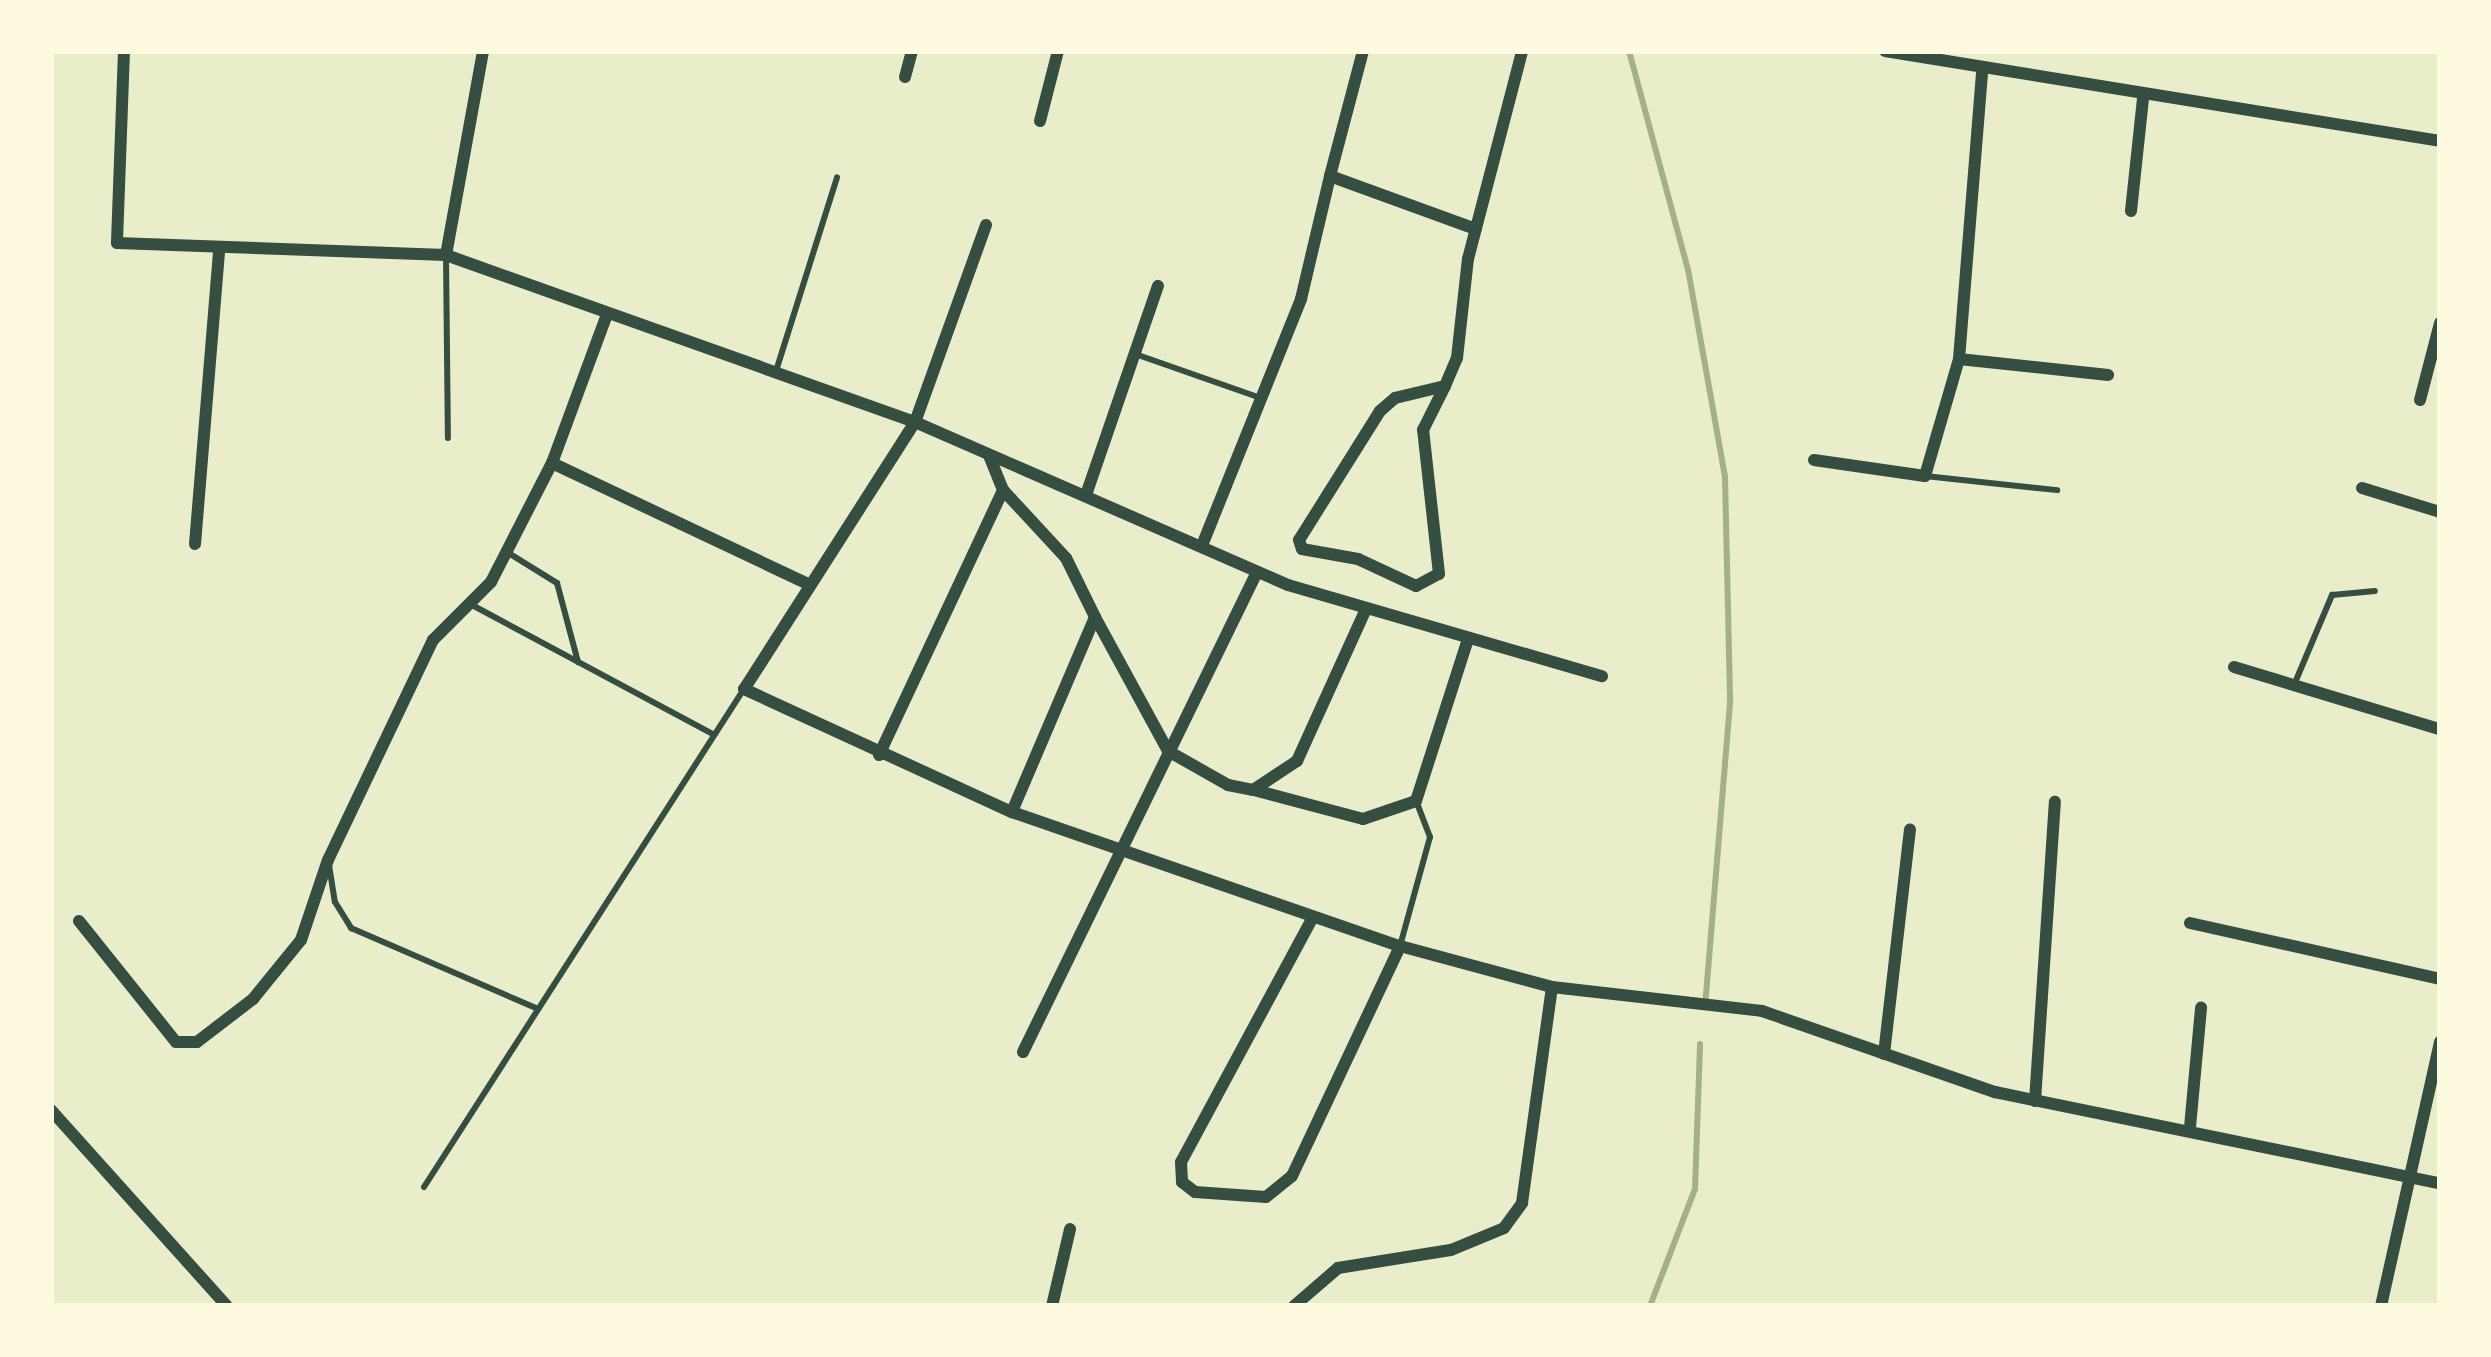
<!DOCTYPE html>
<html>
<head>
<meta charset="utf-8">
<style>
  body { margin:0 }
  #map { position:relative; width:2491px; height:1357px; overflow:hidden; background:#e9edc9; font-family:"IBM Plex Sans",sans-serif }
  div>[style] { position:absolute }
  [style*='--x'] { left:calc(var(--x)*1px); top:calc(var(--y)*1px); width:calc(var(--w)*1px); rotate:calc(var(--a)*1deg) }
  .stream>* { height:6px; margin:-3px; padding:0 3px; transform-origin:3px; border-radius:3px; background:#a3b18a }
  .service>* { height:6px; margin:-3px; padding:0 3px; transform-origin:3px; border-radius:3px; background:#344e41 }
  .minor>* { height:12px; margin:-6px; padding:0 6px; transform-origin:6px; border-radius:6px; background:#344e41 }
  span { translate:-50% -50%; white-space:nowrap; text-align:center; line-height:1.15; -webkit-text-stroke:12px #fefae0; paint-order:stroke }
  .frame { position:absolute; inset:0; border:54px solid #fefae0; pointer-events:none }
</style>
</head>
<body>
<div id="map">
  <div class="stream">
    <i style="--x:1629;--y:51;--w:226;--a:74.9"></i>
    <i style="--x:1688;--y:269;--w:211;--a:79.9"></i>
    <i style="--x:1725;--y:477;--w:226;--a:88.7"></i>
    <i style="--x:1730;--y:703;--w:295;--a:94.7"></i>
    <i style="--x:1650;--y:1306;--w:125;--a:-69"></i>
    <i style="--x:1695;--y:1189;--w:145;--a:-88"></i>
  </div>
  <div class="service">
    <i style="--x:446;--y:256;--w:182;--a:89.4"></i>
    <i style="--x:1138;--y:355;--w:127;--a:19.3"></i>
    <i style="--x:776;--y:371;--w:203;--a:-72.5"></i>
    <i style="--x:1925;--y:476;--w:133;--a:6.1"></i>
    <i style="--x:507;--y:552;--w:59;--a:31.8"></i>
    <i style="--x:557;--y:583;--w:82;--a:75.1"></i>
    <i style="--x:472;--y:605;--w:275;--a:28.2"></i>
    <i style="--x:2294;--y:685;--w:98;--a:-67.1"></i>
    <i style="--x:2332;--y:595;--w:43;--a:-5.3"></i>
    <i style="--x:329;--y:865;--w:37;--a:81"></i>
    <i style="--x:335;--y:902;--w:31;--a:58"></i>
    <i style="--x:351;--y:928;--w:204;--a:23.4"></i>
    <i style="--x:1400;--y:946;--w:113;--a:-74.6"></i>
    <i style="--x:1430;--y:837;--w:39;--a:-111"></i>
    <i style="--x:424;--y:1187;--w:592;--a:-57.28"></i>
  </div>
  <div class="minor">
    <i style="--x:124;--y:51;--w:192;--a:92.1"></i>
    <i style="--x:117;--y:243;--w:329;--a:2.1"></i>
    <i style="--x:446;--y:255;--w:498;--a:19.6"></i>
    <i style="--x:915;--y:422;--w:407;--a:23.6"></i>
    <i style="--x:1288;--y:585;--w:327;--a:16.2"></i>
    <i style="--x:1363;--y:51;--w:129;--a:104.8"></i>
    <i style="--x:1330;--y:176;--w:155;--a:20"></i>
    <i style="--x:1885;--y:51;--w:562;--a:9.21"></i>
    <i style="--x:905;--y:77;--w:27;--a:-75"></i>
    <i style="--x:1040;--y:121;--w:72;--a:-75.6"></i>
    <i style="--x:2131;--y:211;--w:114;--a:-83.9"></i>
    <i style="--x:986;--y:225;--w:209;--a:109.8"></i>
    <i style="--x:915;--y:422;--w:317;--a:122.6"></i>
    <i style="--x:744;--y:689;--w:295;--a:24.7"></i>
    <i style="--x:1012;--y:812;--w:410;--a:19.1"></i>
    <i style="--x:1400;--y:946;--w:157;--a:15.1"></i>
    <i style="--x:1552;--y:987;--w:211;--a:6.5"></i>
    <i style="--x:1762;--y:1011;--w:247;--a:19.2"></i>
    <i style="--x:1995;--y:1092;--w:454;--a:11.6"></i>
    <i style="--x:446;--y:255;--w:207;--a:-79.7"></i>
    <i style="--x:1959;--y:359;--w:150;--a:6.1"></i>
    <i style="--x:1445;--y:386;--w:51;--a:166.5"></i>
    <i style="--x:1395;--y:398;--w:20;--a:139"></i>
    <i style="--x:1380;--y:411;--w:152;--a:122.1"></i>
    <i style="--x:1299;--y:540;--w:9;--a:72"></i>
    <i style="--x:1302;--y:549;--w:57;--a:10.1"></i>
    <i style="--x:1358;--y:559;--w:64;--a:25"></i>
    <i style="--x:1416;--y:586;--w:26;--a:-28"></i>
    <i style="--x:1439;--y:574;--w:145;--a:-96.3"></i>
    <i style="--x:1423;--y:430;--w:49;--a:-63.4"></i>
    <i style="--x:1445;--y:386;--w:30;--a:-67"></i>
    <i style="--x:1457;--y:358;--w:100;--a:-83.7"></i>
    <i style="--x:1468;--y:259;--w:215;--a:-75.4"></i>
    <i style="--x:2420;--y:400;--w:80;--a:-75.4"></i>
    <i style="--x:1814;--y:460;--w:112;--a:8.2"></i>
    <i style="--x:1925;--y:476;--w:122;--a:-73.8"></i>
    <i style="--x:1959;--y:359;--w:287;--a:-85.4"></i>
    <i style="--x:552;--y:463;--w:285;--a:25.3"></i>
    <i style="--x:2362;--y:488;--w:82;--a:17.1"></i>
    <i style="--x:1003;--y:490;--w:93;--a:47.2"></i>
    <i style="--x:1066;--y:558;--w:66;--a:63.8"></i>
    <i style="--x:1095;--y:617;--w:212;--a:113.1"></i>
    <i style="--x:1087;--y:492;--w:218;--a:-71"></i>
    <i style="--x:1203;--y:543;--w:263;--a:-68.1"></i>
    <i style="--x:1301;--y:299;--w:126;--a:-76.7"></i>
    <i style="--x:195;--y:544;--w:295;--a:-85.3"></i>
    <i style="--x:1095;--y:617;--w:153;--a:61.4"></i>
    <i style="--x:1168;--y:751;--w:69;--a:29.5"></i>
    <i style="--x:1228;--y:785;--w:25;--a:11"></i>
    <i style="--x:1253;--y:790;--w:53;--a:-33.4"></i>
    <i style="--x:1297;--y:761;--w:165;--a:-65.6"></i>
    <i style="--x:2234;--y:667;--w:215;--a:16.8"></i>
    <i style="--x:879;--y:755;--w:293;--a:-64.9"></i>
    <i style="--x:1003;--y:490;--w:37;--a:-112"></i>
    <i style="--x:1254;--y:790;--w:113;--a:14.9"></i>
    <i style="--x:1363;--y:819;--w:56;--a:-18.8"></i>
    <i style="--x:1416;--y:801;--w:170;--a:-72.2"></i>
    <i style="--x:1313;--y:917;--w:278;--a:118.3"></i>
    <i style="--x:1181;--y:1162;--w:20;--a:87"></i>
    <i style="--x:1182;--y:1182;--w:16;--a:38"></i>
    <i style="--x:1195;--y:1192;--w:71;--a:4"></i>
    <i style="--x:1266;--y:1197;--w:33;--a:-39"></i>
    <i style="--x:1292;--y:1176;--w:254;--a:-64.8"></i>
    <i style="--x:79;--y:921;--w:155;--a:51.3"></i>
    <i style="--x:176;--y:1042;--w:21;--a:0"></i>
    <i style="--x:197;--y:1042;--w:71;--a:-37.5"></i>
    <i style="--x:253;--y:999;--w:76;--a:-50.9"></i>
    <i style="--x:301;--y:940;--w:84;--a:-71.4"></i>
    <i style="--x:328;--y:860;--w:244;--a:-64.5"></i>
    <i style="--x:433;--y:640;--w:82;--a:-45"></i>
    <i style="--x:491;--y:582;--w:134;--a:-62.9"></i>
    <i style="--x:552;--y:463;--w:156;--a:-69.7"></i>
    <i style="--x:2190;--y:923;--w:256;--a:12.6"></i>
    <i style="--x:1023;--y:1052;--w:534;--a:-64.01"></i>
    <i style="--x:1884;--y:1054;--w:226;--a:-83.4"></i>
    <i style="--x:2035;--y:1101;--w:300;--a:-86.2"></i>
    <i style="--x:51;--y:1110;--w:263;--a:48.1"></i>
    <i style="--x:2190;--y:1127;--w:120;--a:-84.7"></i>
    <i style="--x:1052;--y:1306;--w:79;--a:-76.8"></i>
    <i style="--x:1294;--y:1306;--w:58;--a:-40.8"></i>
    <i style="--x:1338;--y:1268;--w:114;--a:-9.1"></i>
    <i style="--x:1451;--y:1250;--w:57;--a:-22.5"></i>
    <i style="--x:1504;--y:1228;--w:31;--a:-54"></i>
    <i style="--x:1522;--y:1203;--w:218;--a:-82.1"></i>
    <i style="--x:2381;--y:1306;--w:271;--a:-77.4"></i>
  </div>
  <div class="frame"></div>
</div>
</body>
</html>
